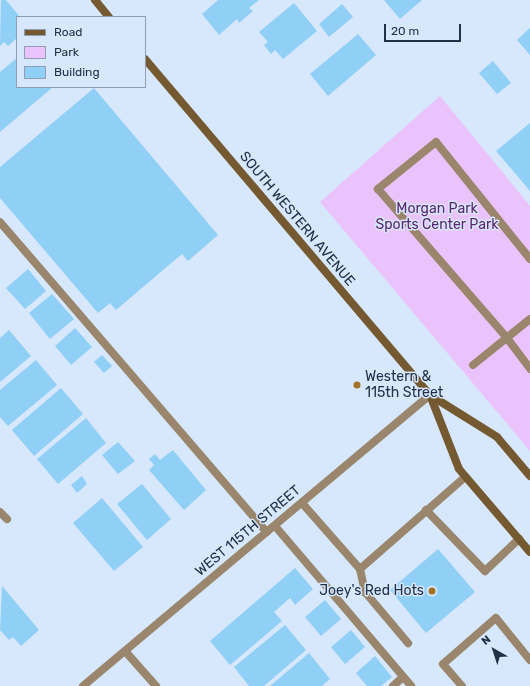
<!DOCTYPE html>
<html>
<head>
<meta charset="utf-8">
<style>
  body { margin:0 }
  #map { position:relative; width:530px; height:686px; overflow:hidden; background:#d7e7fc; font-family:Rubik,sans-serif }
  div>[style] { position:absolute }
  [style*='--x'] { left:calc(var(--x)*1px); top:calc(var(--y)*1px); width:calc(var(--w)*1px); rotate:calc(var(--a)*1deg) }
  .green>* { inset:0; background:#ebc3fc }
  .building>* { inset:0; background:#91d0f6 }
  .service>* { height:8px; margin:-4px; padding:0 4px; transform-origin:4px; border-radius:4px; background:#99866c }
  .minor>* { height:8px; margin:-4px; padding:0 4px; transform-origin:4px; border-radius:4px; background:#99866c }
  .tertiary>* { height:8px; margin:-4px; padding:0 4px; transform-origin:4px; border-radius:4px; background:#99866c }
  .secondary>* { height:8px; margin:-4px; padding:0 4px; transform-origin:4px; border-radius:4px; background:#745931 }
  .dots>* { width:11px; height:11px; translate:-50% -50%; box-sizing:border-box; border:2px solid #d7e7fc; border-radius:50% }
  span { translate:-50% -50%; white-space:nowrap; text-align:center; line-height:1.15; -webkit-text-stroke:3px #d7e7fc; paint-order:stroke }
  .park-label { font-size:14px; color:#5b266f }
  .street-label { font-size:14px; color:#223146 }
  .poi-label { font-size:14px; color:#223146 }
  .left { translate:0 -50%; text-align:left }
  .right { translate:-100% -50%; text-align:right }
  .legend { position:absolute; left:16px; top:16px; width:130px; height:72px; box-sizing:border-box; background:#d7e7fc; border:1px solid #8f9eb3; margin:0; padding:5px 7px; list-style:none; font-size:12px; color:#223146 }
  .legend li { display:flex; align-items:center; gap:8px; height:20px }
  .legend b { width:20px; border:1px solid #8f9eb3 }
  .north { position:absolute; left:474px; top:630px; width:40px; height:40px; -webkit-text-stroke:3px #d7e7fc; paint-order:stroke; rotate:321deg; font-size:11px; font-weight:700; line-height:16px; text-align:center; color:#223146 }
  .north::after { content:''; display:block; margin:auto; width:14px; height:18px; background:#223146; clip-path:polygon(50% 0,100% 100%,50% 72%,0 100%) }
  .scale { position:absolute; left:384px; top:24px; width:77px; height:18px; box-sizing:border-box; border:2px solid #223146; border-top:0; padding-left:5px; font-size:12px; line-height:14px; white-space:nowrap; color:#223146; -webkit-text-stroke:3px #d7e7fc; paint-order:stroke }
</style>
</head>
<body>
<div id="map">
  <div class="green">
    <i style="clip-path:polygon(440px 96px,530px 206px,530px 451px,320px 202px)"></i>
  </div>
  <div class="building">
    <i style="clip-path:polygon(1px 0,6px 0,20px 17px,17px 17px,17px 38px,8px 46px,4px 42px,0 46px)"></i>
    <i style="clip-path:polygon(218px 0,259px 0,249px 8px,253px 11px,239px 23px,237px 19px,219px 35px,202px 14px)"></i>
    <i style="clip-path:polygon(384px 0,422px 0,400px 19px)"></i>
    <i style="clip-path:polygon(294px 3px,317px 31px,283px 59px,275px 50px,271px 54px,264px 45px,268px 42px,259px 32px)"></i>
    <i style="clip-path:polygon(342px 4px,353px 17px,329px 37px,319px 24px)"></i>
    <i style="clip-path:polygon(530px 28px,530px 55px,517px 40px)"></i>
    <i style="clip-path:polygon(358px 34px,376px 55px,328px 96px,310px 74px)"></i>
    <i style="clip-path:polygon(17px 58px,17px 87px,53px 87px,0 132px,0 72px)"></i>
    <i style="clip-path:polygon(493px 61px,511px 83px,497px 94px,479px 73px)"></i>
    <i style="clip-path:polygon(94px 88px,218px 235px,188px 261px,182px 254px,116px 310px,110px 303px,98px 313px,0 198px,0 167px)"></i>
    <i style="clip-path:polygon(530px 123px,530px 191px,496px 151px)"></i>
    <i style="clip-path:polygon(28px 269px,46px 291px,25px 309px,6px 288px)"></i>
    <i style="clip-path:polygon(52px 294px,74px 319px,50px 339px,29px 313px)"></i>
    <i style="clip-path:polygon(75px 328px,92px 347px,71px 365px,55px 346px)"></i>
    <i style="clip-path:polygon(9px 330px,31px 356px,0 382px,0 338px)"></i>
    <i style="clip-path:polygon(102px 355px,112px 366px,104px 373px,94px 362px)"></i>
    <i style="clip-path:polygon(36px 360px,57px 385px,8px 426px,0 417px,0 390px)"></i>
    <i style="clip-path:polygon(61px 388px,83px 414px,34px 456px,12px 430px)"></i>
    <i style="clip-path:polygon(86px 418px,106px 443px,58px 484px,37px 459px)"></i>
    <i style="clip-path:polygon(118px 442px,135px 461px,118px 474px,102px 455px)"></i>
    <i style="clip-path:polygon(173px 450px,206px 490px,184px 510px,149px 470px,154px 465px,149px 459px,155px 454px,160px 460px)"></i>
    <i style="clip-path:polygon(82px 476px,87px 484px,77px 493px,71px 485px)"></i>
    <i style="clip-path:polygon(142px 484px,171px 519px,147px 540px,117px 504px)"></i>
    <i style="clip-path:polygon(102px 498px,143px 547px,114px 571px,73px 523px)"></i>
    <i style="clip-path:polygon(438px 549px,475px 592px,426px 633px,390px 590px)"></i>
    <i style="clip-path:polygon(295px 568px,313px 589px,295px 605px,290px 598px,274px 612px,282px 621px,230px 665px,210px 641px)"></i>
    <i style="clip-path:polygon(2px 586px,39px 630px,21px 646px,13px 637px,9px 640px,0 630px)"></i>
    <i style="clip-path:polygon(325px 600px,341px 619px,321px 636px,305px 617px)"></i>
    <i style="clip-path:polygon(285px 625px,306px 650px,264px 686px,249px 686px,234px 667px)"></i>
    <i style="clip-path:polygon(351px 630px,365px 647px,345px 664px,331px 647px)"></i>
    <i style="clip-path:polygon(309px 653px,330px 679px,322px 686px,270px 686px)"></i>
    <i style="clip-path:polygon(375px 656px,392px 677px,381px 686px,367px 686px,356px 673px)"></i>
  </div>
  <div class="service">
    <i style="--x:0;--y:222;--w:409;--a:49.3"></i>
    <i style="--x:530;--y:259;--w:150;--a:-128.8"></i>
    <i style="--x:436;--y:142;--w:75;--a:141"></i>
    <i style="--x:378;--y:189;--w:197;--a:49.1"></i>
    <i style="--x:507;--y:338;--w:39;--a:53"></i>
    <i style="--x:473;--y:365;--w:73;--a:-38.9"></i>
    <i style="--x:302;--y:503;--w:88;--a:48.7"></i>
    <i style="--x:360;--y:569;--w:140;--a:-41.2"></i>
    <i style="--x:426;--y:510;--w:85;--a:46"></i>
    <i style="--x:485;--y:571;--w:47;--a:-43.3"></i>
    <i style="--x:275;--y:526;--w:210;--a:49.6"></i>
    <i style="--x:360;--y:569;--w:24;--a:78"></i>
    <i style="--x:365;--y:592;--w:67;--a:49.9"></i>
    <i style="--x:393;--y:686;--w:13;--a:-42"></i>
    <i style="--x:462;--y:686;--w:29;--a:-131"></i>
    <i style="--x:443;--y:664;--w:70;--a:-41"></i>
    <i style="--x:496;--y:618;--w:54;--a:51"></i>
  </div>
  <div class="minor">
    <i style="--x:0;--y:512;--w:10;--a:45"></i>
    <i style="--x:125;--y:651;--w:47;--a:48.5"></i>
  </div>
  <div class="tertiary">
    <i style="--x:83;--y:686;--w:453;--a:-40"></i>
  </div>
  <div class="secondary">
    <i style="--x:95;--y:0;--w:22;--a:51"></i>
    <i style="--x:145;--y:59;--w:441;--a:49.7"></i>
    <i style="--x:430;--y:395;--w:79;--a:32.1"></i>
    <i style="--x:497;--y:437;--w:51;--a:49.8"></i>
    <i style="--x:430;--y:395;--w:79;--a:68.6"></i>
    <i style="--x:459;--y:469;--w:109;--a:49.5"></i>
  </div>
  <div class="dots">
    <i style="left:357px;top:385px;background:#a17225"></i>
    <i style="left:432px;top:591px;background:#a17225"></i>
  </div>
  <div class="park-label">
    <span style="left:437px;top:217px">Morgan Park<br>Sports Center Park</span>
  </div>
  <div class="street-label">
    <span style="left:297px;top:219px;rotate:50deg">SOUTH WESTERN AVENUE</span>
    <span style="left:248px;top:531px;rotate:-40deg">WEST 115TH STREET</span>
  </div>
  <div class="poi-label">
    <span class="left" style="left:365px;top:385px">Western &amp;<br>115th Street</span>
    <span class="right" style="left:424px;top:591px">Joey's Red Hots</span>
  </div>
  <ul class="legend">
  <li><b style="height:5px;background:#745931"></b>Road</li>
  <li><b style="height:11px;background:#ebc3fc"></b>Park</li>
  <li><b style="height:11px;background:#91d0f6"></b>Building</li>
  </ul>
  <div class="north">N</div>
  <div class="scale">20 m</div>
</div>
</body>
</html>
